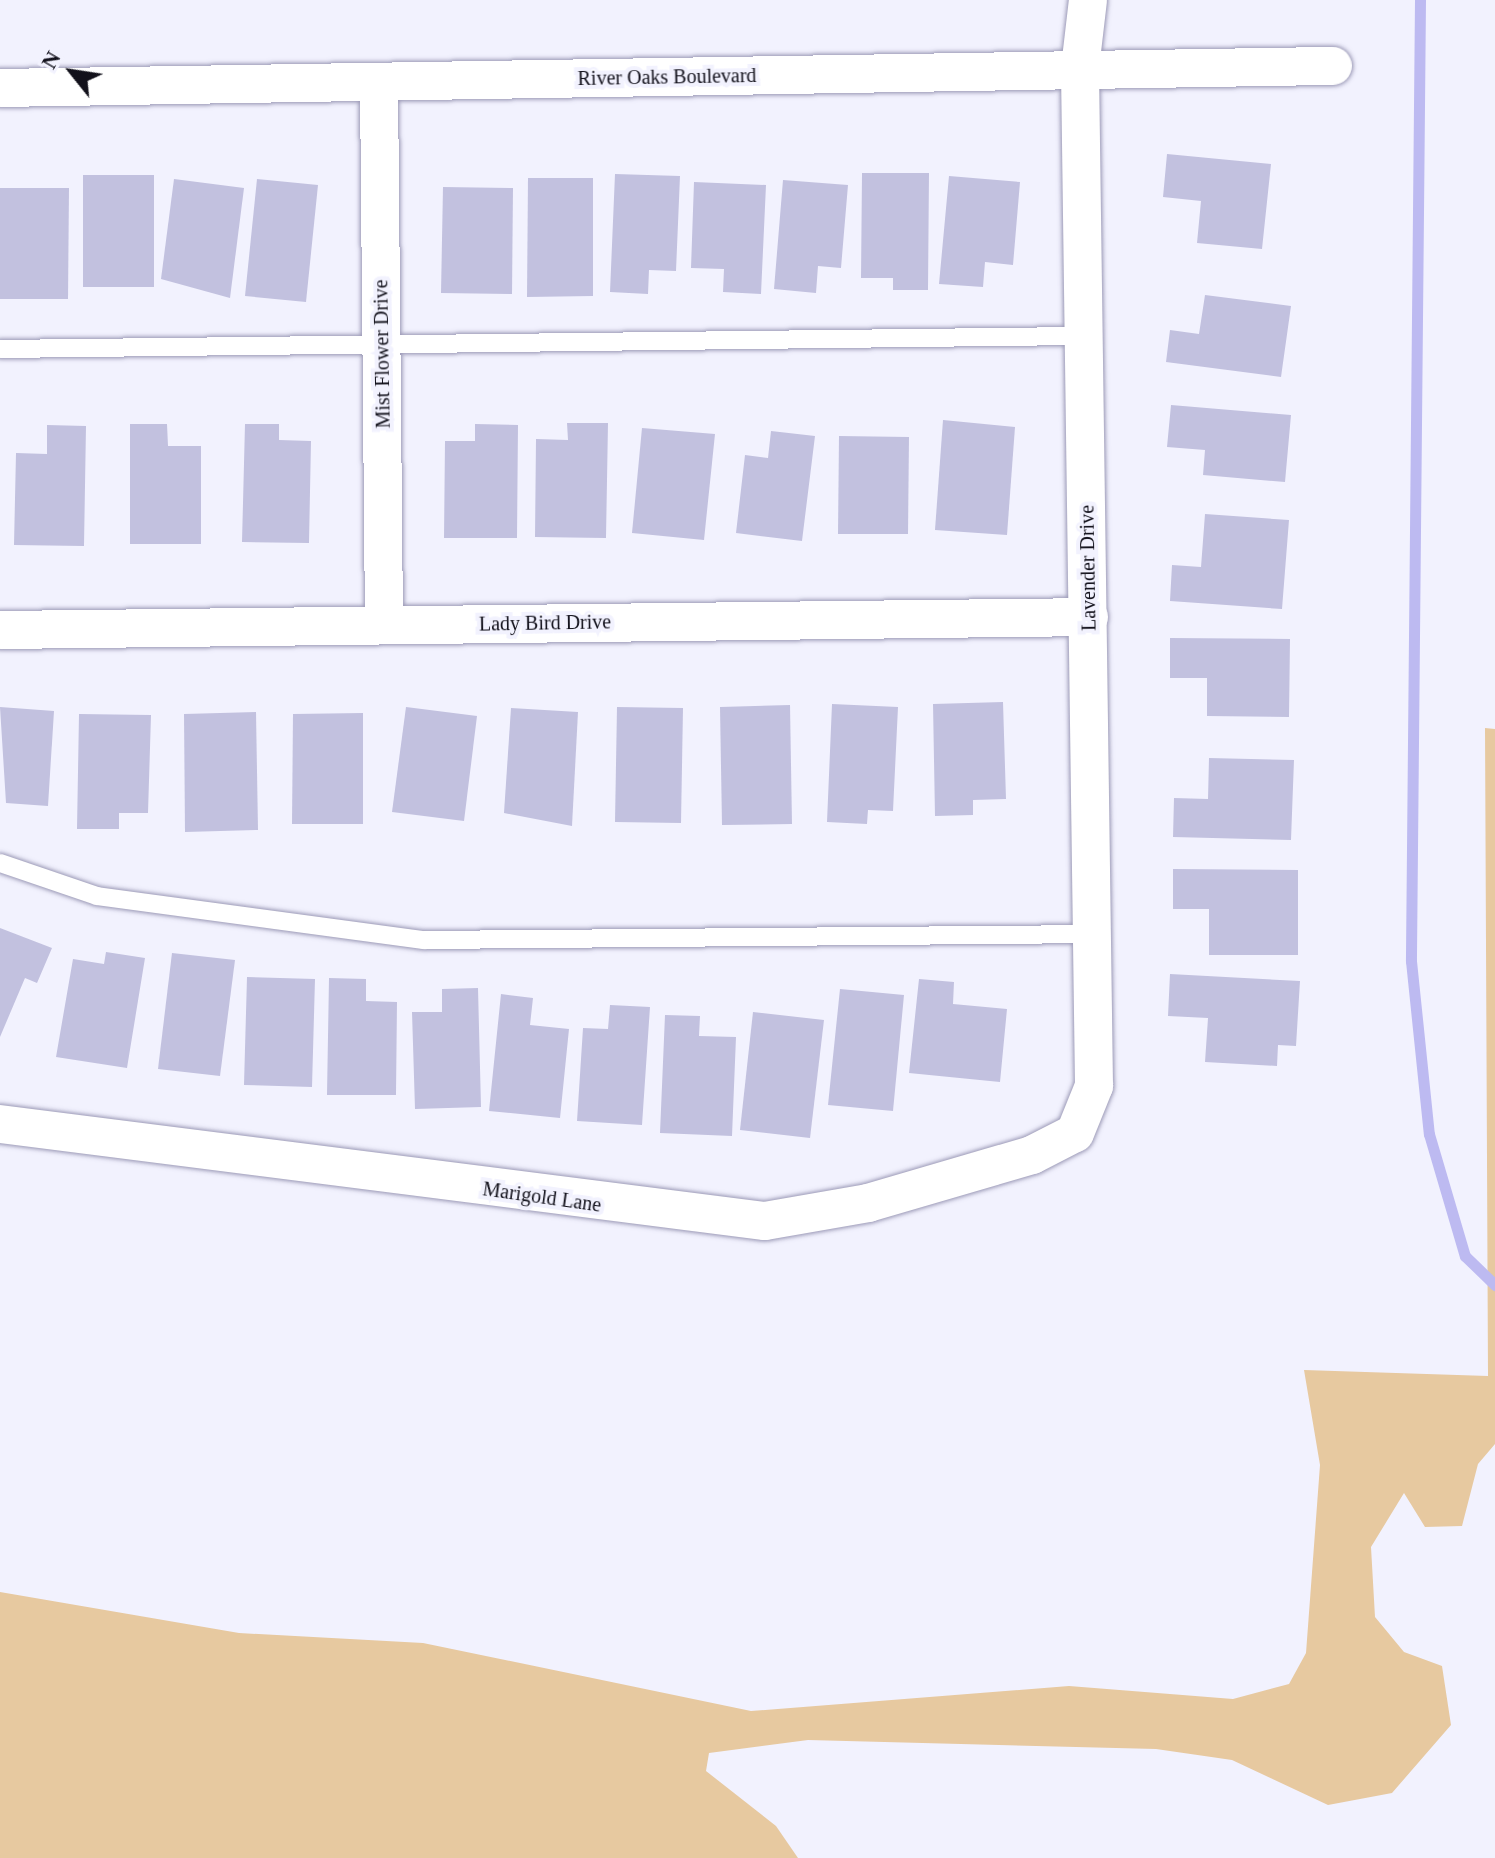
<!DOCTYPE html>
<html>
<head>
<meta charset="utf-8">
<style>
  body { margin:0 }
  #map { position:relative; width:1495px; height:1858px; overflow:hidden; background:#f2f2fe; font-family:"Times New Roman",serif }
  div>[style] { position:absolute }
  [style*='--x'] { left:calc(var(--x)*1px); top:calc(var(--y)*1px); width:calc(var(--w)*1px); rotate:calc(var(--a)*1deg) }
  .green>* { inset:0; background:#e7c9a0 }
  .stream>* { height:11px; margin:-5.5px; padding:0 5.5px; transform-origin:5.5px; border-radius:5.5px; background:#bdbaf1 }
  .building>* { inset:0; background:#c2c1df }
  .roads { filter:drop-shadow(0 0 2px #9c9ab7) drop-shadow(0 0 2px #9c9ab7) }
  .lane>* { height:18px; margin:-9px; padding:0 9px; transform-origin:9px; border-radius:9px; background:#fff }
  .street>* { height:38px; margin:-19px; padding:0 19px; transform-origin:19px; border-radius:19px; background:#fff }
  span { translate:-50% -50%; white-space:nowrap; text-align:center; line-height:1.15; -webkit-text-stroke:8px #f2f2fe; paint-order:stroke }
  .street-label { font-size:20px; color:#12111b }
  .north { position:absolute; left:32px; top:32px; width:80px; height:80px; -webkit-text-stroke:6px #f2f2fe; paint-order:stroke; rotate:300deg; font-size:22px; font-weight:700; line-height:32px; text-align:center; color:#12111b }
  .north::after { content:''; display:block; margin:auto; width:28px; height:36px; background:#12111b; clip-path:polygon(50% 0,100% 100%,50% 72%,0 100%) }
</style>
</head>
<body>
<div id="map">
  <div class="green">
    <i style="clip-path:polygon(1485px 728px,1495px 729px,1495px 1444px,1478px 1464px,1462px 1526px,1425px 1527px,1404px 1493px,1371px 1547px,1375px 1617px,1404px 1652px,1442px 1666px,1451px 1725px,1392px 1793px,1328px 1805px,1232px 1760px,1156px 1749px,808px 1740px,709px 1753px,706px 1771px,776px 1826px,798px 1858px,0 1858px,0 1592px,239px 1633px,423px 1643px,751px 1711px,1069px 1686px,1233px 1699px,1289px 1684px,1306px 1653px,1320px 1465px,1304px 1370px,1488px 1376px)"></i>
  </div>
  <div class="stream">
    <i style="--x:1420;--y:0;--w:961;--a:90.54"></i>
    <i style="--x:1411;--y:961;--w:174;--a:84.1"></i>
    <i style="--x:1429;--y:1134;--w:127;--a:73.6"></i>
    <i style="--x:1465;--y:1256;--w:42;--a:44"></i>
  </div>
  <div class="building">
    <i style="clip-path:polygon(1167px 154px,1271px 164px,1262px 249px,1197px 243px,1201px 201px,1163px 197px)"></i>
    <i style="clip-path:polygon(862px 173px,929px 173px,928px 290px,893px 290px,893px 278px,861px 278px)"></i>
    <i style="clip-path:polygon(615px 174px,680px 176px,676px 271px,649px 270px,648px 294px,610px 292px)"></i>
    <i style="clip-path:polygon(83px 175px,154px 175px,154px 287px,83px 287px)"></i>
    <i style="clip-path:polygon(949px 176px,1020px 182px,1013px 265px,985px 262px,983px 287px,939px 284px)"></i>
    <i style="clip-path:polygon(528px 178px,593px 178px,593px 296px,527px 297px)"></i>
    <i style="clip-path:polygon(174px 179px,244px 188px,230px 298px,161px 279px)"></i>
    <i style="clip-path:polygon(257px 179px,318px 185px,306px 302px,245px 296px)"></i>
    <i style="clip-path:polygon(783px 180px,848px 185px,841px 268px,818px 266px,816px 293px,774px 289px)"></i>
    <i style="clip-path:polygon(694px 182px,766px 185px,761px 294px,723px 292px,724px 269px,691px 268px)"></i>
    <i style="clip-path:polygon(443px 187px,513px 188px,512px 294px,441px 293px)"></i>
    <i style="clip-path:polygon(0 188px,69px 188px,68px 299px,0 299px)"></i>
    <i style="clip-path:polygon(1205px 295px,1291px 306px,1281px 377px,1166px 362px,1170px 330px,1199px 334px)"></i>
    <i style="clip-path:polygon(1171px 405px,1291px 415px,1285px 482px,1203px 475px,1205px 450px,1167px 447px)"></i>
    <i style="clip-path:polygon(943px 420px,1015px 427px,1007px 535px,935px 530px)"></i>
    <i style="clip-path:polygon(567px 423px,608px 423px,606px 538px,535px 537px,536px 439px,568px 440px)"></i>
    <i style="clip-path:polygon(130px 424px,167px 424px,168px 446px,201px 446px,201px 544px,130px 544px)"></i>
    <i style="clip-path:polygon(245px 424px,279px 424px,279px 440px,311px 441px,309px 543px,242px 542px)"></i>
    <i style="clip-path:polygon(475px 424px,518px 425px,517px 538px,444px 538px,445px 441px,475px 441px)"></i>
    <i style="clip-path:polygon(47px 425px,86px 426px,84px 546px,14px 545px,16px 453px,47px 454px)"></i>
    <i style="clip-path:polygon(642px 428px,715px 434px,704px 540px,632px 533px)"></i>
    <i style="clip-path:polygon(771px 431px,815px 436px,802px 541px,736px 533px,745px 455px,768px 458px)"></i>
    <i style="clip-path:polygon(839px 436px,909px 437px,908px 534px,838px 534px)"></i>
    <i style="clip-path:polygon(1205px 514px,1289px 520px,1282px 609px,1170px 601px,1172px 565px,1201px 567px)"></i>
    <i style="clip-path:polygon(1170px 638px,1290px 639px,1289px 717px,1207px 716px,1207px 678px,1170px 678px)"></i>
    <i style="clip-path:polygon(1003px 702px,1006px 799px,973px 800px,973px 815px,935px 816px,933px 704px)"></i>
    <i style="clip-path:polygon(832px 704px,898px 707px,893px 811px,868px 810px,867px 824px,827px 822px)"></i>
    <i style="clip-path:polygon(790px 705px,792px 824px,722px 825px,720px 707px)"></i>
    <i style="clip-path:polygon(0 707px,54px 711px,48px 806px,6px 803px)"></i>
    <i style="clip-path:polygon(406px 707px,477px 716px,464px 821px,392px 812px)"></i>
    <i style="clip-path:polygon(617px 707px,683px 708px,681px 823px,615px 822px)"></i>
    <i style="clip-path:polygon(511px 708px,578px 712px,572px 826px,504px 813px)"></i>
    <i style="clip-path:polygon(256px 712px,258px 830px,185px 832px,184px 714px)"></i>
    <i style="clip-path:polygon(363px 713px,363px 824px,292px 824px,293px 714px)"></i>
    <i style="clip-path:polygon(79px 714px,151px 715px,148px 813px,119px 813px,119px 829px,77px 829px)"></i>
    <i style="clip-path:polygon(1209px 758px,1294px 760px,1291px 840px,1173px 837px,1174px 798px,1208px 799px)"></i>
    <i style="clip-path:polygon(1173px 869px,1298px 870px,1298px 955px,1209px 955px,1209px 909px,1173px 909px)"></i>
    <i style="clip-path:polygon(0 928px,52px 948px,37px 983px,25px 978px,0 1037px)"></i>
    <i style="clip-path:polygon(106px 952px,145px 958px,127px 1068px,56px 1057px,73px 959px,104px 964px)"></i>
    <i style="clip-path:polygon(172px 953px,235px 960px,220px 1076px,158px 1069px)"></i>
    <i style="clip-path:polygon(1170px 974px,1300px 981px,1296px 1046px,1278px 1045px,1277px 1066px,1205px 1062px,1208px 1018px,1168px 1016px)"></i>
    <i style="clip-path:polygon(247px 977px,315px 979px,312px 1087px,244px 1085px)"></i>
    <i style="clip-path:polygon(329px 978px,366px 979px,366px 1001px,397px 1002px,396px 1095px,327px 1095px)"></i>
    <i style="clip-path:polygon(919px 979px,954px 982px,953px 1004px,1007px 1009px,1000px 1082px,909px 1073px)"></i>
    <i style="clip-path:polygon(478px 988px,481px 1107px,415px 1109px,412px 1012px,442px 1012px,442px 989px)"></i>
    <i style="clip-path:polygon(840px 989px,904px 995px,893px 1111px,828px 1105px)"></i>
    <i style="clip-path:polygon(501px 994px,533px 998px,530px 1025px,569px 1029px,560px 1118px,489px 1111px)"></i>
    <i style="clip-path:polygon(610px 1005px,650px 1007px,642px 1125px,577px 1121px,583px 1028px,608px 1029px)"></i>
    <i style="clip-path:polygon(753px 1012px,824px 1020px,810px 1138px,740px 1130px)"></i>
    <i style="clip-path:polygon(665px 1015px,700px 1016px,699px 1036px,736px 1037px,732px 1136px,660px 1133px)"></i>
  </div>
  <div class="roads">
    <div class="lane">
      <i style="--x:0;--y:349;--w:1085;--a:-0.69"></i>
      <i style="--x:0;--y:863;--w:102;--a:18.8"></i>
      <i style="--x:97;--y:896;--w:330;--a:7.7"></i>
      <i style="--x:424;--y:940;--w:668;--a:-0.51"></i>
    </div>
    <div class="street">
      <i style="--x:379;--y:83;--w:542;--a:89.47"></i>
      <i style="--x:0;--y:88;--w:1333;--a:-0.95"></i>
      <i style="--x:0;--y:630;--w:1089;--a:-0.68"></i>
      <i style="--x:0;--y:1124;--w:771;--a:7.23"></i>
      <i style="--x:765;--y:1221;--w:105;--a:-9.9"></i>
      <i style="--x:868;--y:1203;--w:171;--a:-16.3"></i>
      <i style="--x:1032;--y:1155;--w:48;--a:-27.1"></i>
      <i style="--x:1075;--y:1133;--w:51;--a:-68"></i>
      <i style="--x:1094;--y:1086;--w:1018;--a:-90.79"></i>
      <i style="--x:1080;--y:68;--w:68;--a:-83.3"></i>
    </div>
  </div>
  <div class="street-label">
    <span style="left:667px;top:77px;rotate:-1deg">River Oaks Boulevard</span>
    <span style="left:382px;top:354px;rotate:-91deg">Mist Flower Drive</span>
    <span style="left:1088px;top:568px;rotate:-91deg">Lavender Drive</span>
    <span style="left:545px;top:623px;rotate:-1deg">Lady Bird Drive</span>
    <span style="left:542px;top:1197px;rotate:8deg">Marigold Lane</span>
  </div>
  <div class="north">N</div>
</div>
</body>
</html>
